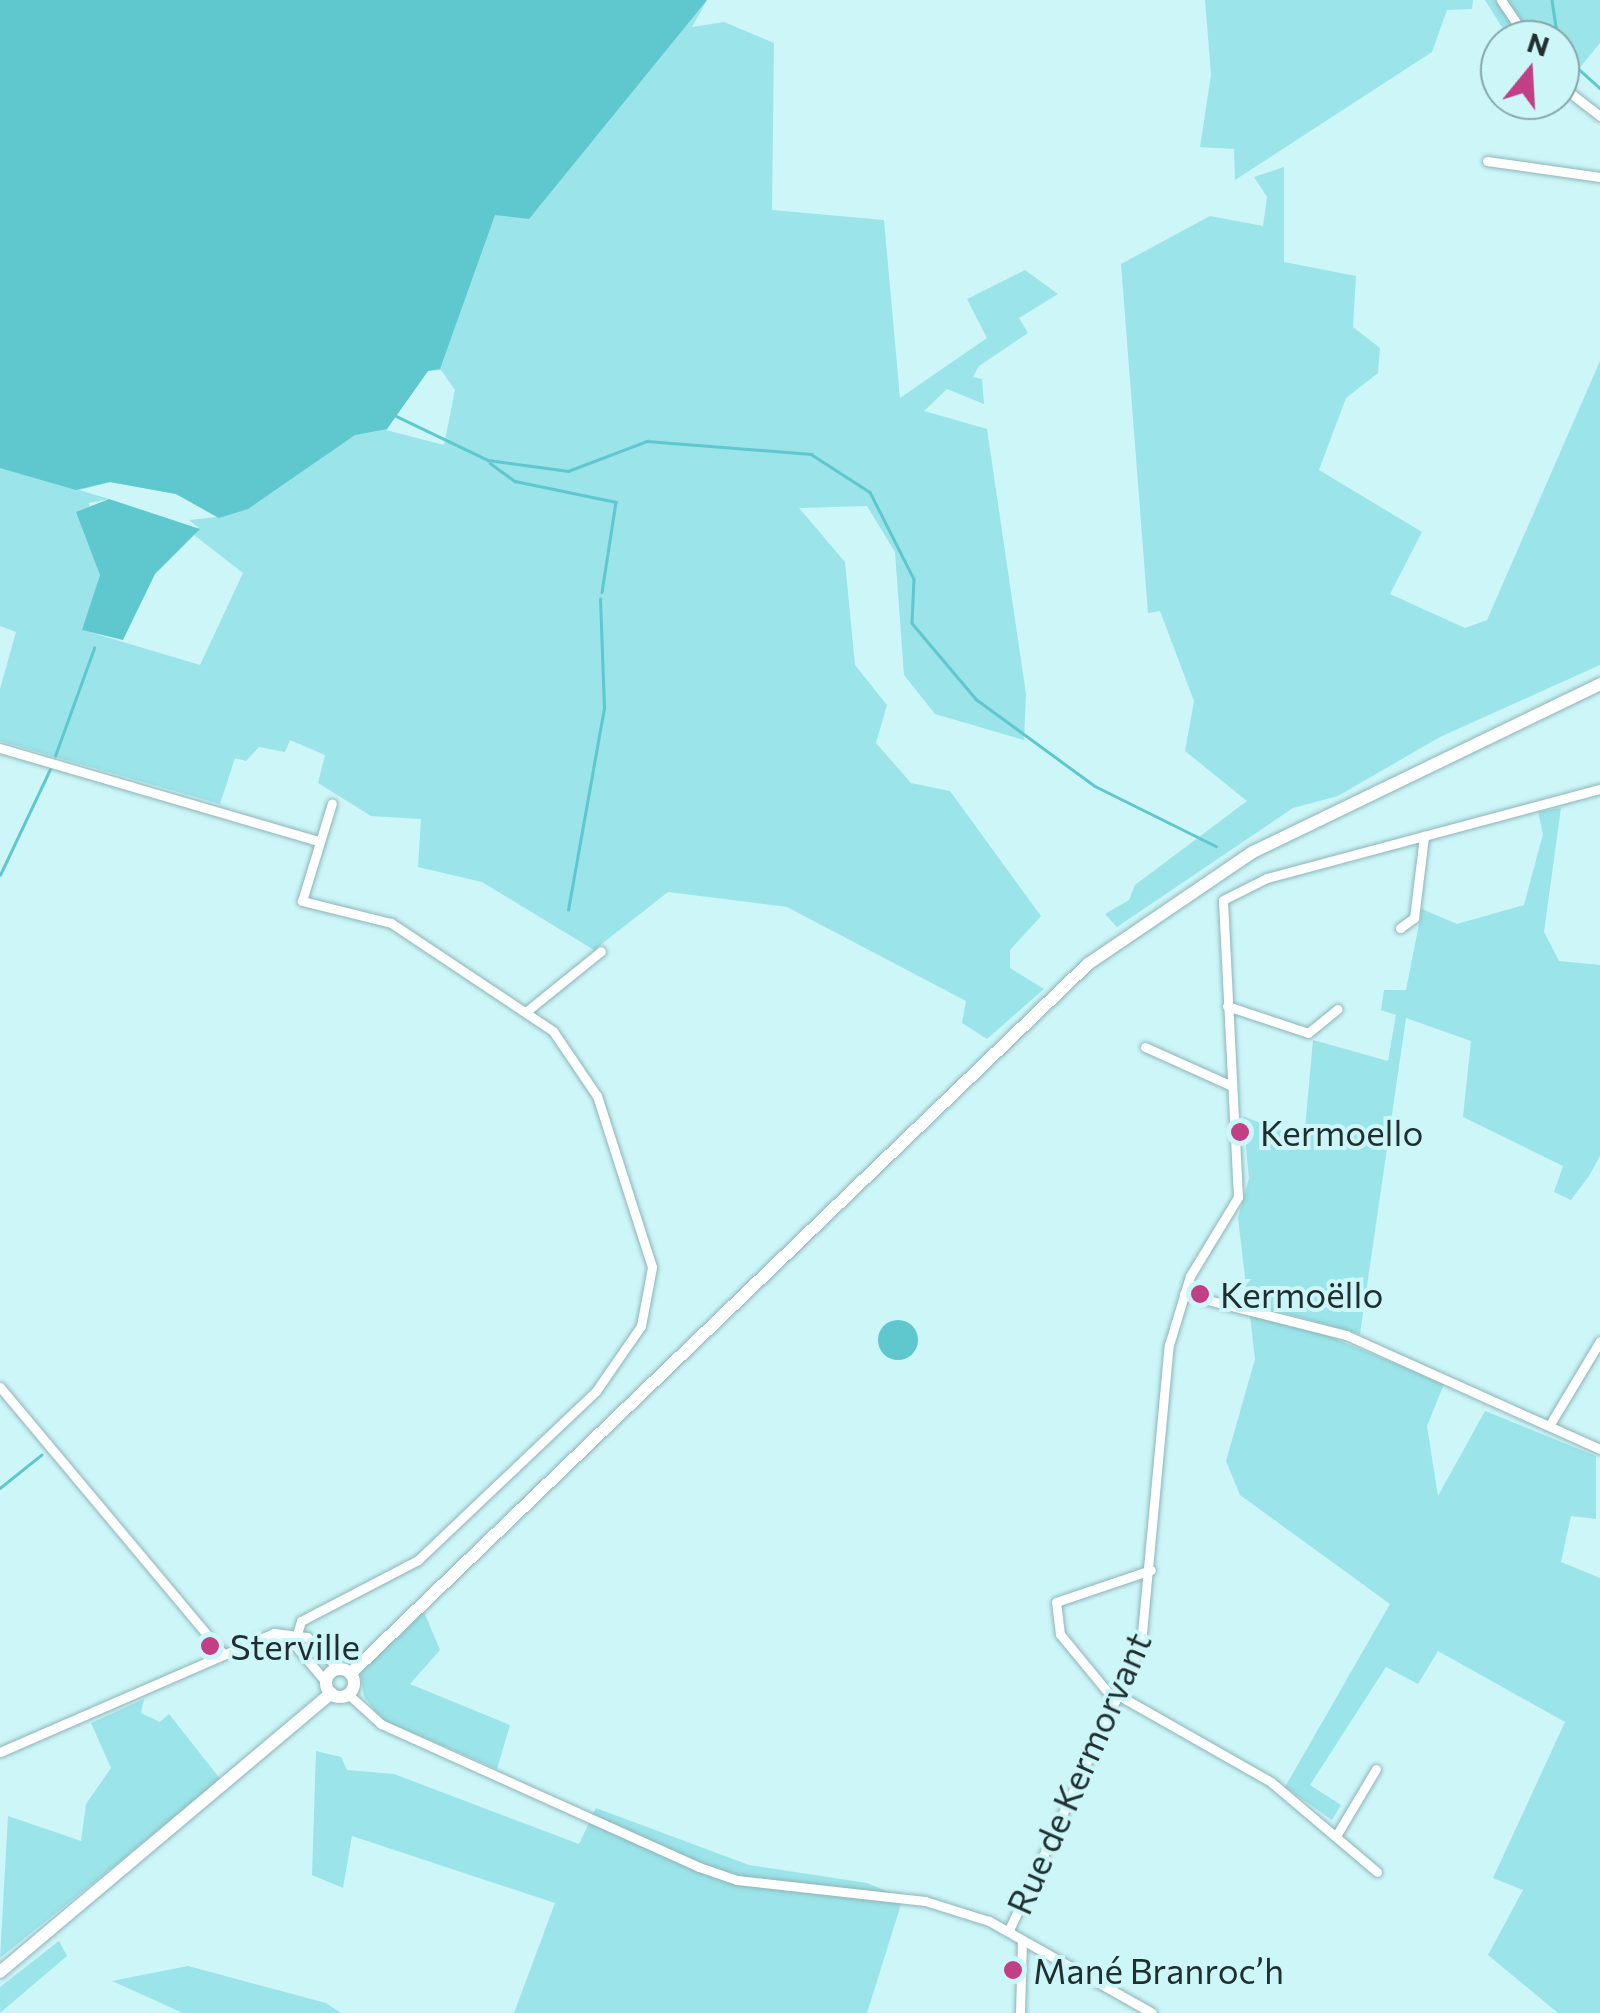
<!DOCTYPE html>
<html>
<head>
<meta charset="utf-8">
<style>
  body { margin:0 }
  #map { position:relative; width:1600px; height:2013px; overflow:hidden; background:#cdf6f9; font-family:Commissioner,sans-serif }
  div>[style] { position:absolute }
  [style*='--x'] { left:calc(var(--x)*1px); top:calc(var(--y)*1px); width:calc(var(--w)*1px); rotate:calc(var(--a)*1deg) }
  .green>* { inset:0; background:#9be4e9 }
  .water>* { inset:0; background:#5fc7ce }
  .round { border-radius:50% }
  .stream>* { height:2.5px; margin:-1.25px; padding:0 1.25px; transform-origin:1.25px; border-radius:1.25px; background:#5fc7ce }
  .roads { filter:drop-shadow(0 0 2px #8db4b7) drop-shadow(0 0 2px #8db4b7) }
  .street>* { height:9px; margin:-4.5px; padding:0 4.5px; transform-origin:4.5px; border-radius:4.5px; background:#fff }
  .secondary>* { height:12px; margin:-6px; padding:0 6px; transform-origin:6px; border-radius:6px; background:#fff }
  .secondary>.ring { margin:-6px; padding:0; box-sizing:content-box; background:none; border:12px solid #fff; border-radius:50% }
  .dots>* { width:28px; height:28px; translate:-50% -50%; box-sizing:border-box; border:5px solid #cdf6f9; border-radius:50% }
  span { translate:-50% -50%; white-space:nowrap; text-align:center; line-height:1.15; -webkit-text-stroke:8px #cdf6f9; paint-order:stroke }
  .poi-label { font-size:35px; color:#1f2f30 }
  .left { translate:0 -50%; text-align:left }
  .street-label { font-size:35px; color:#1f2f30 }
  .north { position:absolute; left:1480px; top:20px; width:100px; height:100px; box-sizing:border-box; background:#cdf6f9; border:2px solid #87a6a9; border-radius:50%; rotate:18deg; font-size:28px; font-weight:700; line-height:40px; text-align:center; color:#1f2f30 }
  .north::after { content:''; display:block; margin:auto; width:35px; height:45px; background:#c23f85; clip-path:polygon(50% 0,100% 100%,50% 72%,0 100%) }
</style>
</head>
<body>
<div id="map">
  <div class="green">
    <i style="clip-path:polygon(evenodd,0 0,707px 0,692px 27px,724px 22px,774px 43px,772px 210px,884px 220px,900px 398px,987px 338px,967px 299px,1025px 270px,1058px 294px,1019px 318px,1028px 333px,979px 366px,973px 377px,982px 379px,984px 404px,947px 389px,924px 411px,987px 429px,1026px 694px,1024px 740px,935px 714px,904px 675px,895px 552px,867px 506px,799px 508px,845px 562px,855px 665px,887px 705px,876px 743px,911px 783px,950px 791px,1041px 916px,1010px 950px,1010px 968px,1044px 989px,987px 1039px,962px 1023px,966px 1001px,787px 907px,668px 892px,594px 950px,482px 882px,418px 867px,421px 819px,371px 816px,318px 783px,325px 755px,290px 740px,285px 752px,259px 747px,246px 761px,235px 758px,220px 804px,0 741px,0 689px,16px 632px,0 626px,0 0,441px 370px,455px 390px,444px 445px,386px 430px,428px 371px,441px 370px,0 0,110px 482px,176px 494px,217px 517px,189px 520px,199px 528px,194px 535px,243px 573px,200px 665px,83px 630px,100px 575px,89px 503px,109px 499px,79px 490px,110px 482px)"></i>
    <i style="clip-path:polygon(1205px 0,1473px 0,1472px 9px,1447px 10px,1432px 52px,1235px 180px,1234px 149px,1200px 147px,1211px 75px)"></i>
    <i style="clip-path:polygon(1485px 0,1600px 0,1600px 43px,1560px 92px,1560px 40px,1510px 40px)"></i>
    <i style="clip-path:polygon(1284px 167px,1284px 262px,1356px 276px,1353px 327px,1380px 348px,1378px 373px,1346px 398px,1319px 470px,1422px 532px,1390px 594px,1465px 628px,1487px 620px,1600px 361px,1600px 665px,1440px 737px,1338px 796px,1293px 808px,1117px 927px,1105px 914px,1129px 900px,1135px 885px,1247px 801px,1185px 751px,1194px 701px,1160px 611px,1148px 613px,1121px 264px,1210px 216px,1263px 226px,1267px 197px,1254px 177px)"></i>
    <i style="clip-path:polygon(1561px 808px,1544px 932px,1559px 961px,1600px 965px,1600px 1156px,1589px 1176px,1571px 1200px,1554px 1192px,1563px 1166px,1463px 1117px,1471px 1041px,1406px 1018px,1360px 1334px,1248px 1303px,1238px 1218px,1249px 1178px,1243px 1116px,1304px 1140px,1313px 1040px,1388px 1061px,1396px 1015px,1381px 1010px,1384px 990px,1406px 990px,1422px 909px,1457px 924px,1524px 905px,1543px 834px,1538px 812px)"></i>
    <i style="clip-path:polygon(1250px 1315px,1295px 1322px,1444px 1384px,1427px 1426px,1438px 1496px,1485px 1411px,1596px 1456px,1596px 1519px,1571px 1516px,1561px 1562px,1600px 1578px,1600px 2013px,1558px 2013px,1488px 1955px,1523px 1890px,1493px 1878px,1565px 1722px,1438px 1651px,1418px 1684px,1386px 1667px,1310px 1785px,1341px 1805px,1332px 1820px,1285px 1787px,1390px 1604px,1240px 1495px,1226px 1461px,1255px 1359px)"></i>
    <i style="clip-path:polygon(424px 1612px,440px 1650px,410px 1684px,510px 1725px,497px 1769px,383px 1720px,364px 1697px,360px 1674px)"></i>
    <i style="clip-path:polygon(144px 1699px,141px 1713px,160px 1722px,169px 1714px,221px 1780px,0 1958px,8px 1816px,81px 1841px,86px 1804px,111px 1768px,91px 1723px)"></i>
    <i style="clip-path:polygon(316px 1751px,341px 1757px,347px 1770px,394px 1774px,579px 1844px,596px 1808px,749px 1865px,867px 1883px,903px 1898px,867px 2013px,514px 2013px,555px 1903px,352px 1836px,343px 1888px,312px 1875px)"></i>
    <i style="clip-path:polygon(59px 1941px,67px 1956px,0 2013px,0 1987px)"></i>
    <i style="clip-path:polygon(188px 1966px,326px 2003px,341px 2013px,183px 2013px,112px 1981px)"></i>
  </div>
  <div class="water">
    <i style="clip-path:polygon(0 0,707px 0,529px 219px,495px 215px,440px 369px,428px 371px,387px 429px,355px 435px,248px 509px,219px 518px,176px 494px,110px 482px,76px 490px,0 468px)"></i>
    <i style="clip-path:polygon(109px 499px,200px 529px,155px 574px,123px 640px,82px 630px,100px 575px,76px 512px)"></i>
    <i class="round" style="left:878px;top:1320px;width:40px;height:40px"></i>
  </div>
  <div class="stream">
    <i style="--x:1552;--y:0;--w:40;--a:81.5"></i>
    <i style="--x:1560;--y:45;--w:3;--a:72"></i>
    <i style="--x:1571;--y:62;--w:39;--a:42"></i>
    <i style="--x:394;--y:415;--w:104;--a:25.6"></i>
    <i style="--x:488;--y:460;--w:81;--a:7.8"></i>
    <i style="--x:568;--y:471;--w:85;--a:-20.8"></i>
    <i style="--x:647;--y:441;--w:165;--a:4.5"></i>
    <i style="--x:811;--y:454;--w:70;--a:32.8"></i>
    <i style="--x:870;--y:492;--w:97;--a:63.2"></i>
    <i style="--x:914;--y:579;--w:44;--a:92.6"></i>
    <i style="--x:912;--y:623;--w:99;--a:49.9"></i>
    <i style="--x:976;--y:699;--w:147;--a:36.2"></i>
    <i style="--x:1095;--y:786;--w:135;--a:26.4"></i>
    <i style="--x:490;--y:463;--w:31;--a:36"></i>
    <i style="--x:515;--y:481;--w:103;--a:11.7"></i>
    <i style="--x:616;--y:502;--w:91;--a:98.8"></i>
    <i style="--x:55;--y:756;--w:115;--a:-70.1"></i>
    <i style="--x:0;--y:875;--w:117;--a:-64.7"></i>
    <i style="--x:568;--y:910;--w:205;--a:-79.9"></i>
    <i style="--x:604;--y:708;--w:109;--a:-92.1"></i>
    <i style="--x:0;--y:1488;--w:53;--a:-38.8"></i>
  </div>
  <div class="roads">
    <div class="street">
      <i style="--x:1501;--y:0;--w:48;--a:56"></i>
      <i style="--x:1560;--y:85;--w:51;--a:37.8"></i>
      <i style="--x:1487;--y:161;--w:114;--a:8.1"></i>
      <i style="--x:0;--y:748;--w:331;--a:16.3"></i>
      <i style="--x:1400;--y:928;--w:17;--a:-36"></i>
      <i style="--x:1414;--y:918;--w:83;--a:-83"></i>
      <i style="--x:1227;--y:1006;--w:85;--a:18.4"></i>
      <i style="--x:1308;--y:1033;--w:38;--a:-39"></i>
      <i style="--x:527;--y:1011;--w:95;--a:-39"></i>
      <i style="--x:1145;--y:1047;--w:95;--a:24.1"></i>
      <i style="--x:1184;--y:1294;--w:167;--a:14.2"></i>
      <i style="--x:1346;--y:1335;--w:278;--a:24.2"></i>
      <i style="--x:0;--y:1387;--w:348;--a:50.1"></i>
      <i style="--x:1549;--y:1426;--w:99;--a:-59"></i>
      <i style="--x:266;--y:1639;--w:28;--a:10"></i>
      <i style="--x:294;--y:1644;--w:50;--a:49.9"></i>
      <i style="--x:294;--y:1644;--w:24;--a:-73"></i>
      <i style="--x:301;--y:1621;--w:132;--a:-27.5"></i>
      <i style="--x:418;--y:1560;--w:245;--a:-43.5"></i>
      <i style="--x:596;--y:1391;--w:79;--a:-55.3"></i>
      <i style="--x:641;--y:1326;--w:60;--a:-79.4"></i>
      <i style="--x:652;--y:1267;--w:180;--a:-107.8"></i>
      <i style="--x:597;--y:1096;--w:78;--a:-124.1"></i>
      <i style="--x:553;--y:1031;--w:195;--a:-146.3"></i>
      <i style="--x:391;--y:923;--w:92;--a:-166.1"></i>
      <i style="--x:302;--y:901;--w:102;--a:-73"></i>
      <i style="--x:348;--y:1694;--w:45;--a:42.3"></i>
      <i style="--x:381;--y:1724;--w:349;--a:24.2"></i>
      <i style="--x:699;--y:1867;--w:40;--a:18.9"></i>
      <i style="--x:737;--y:1880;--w:189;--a:6.4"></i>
      <i style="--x:925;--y:1901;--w:67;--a:17.4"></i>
      <i style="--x:989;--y:1921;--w:187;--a:29.4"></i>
      <i style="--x:1118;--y:1695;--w:176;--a:29.6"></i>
      <i style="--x:1271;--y:1782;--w:139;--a:40.3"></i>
      <i style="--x:1115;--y:1701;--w:87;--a:-129.4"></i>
      <i style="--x:1060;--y:1634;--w:32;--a:-97"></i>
      <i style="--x:1056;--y:1602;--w:100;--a:-18.6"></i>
      <i style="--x:0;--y:1752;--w:299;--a:-23.5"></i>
      <i style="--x:274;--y:1633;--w:33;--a:7"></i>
      <i style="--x:307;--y:1637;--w:45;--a:45"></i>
      <i style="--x:1336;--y:1836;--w:78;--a:-59.2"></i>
      <i style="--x:1009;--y:1930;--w:315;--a:-65.2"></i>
      <i style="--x:1141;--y:1644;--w:300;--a:-84.7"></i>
      <i style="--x:1169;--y:1345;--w:72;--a:-73.1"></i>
      <i style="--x:1190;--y:1276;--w:92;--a:-58.7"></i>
      <i style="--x:1238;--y:1197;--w:297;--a:-92.9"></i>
      <i style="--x:1223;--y:900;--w:49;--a:-26.6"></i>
      <i style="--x:1267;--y:878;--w:345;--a:-15"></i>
      <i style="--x:1020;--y:2013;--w:73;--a:-88.4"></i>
    </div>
    <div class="secondary">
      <i class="ring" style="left:326px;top:1669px;width:16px;height:16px"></i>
      <i style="--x:351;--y:1673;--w:1023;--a:-43.89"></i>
      <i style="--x:1088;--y:964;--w:199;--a:-34.2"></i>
      <i style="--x:1253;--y:852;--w:386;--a:-25.8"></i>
      <i style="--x:0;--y:1972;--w:433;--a:-40.1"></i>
    </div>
  </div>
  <div class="dots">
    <i style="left:1240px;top:1132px;background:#c23f85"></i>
    <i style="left:1200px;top:1294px;background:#c23f85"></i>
    <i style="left:210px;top:1646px;background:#c23f85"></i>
    <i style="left:1013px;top:1970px;background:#c23f85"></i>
  </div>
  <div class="poi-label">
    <span class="left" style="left:1260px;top:1132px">Kermoello</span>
    <span class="left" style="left:1220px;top:1294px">Kermoëllo</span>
    <span class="left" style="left:230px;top:1646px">Sterville</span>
    <span class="left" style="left:1033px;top:1970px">Mané Branroc’h</span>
  </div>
  <div class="street-label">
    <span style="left:1078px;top:1773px;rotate:-66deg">Rue de Kermorvant</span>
  </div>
  <div class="north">N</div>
</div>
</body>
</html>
